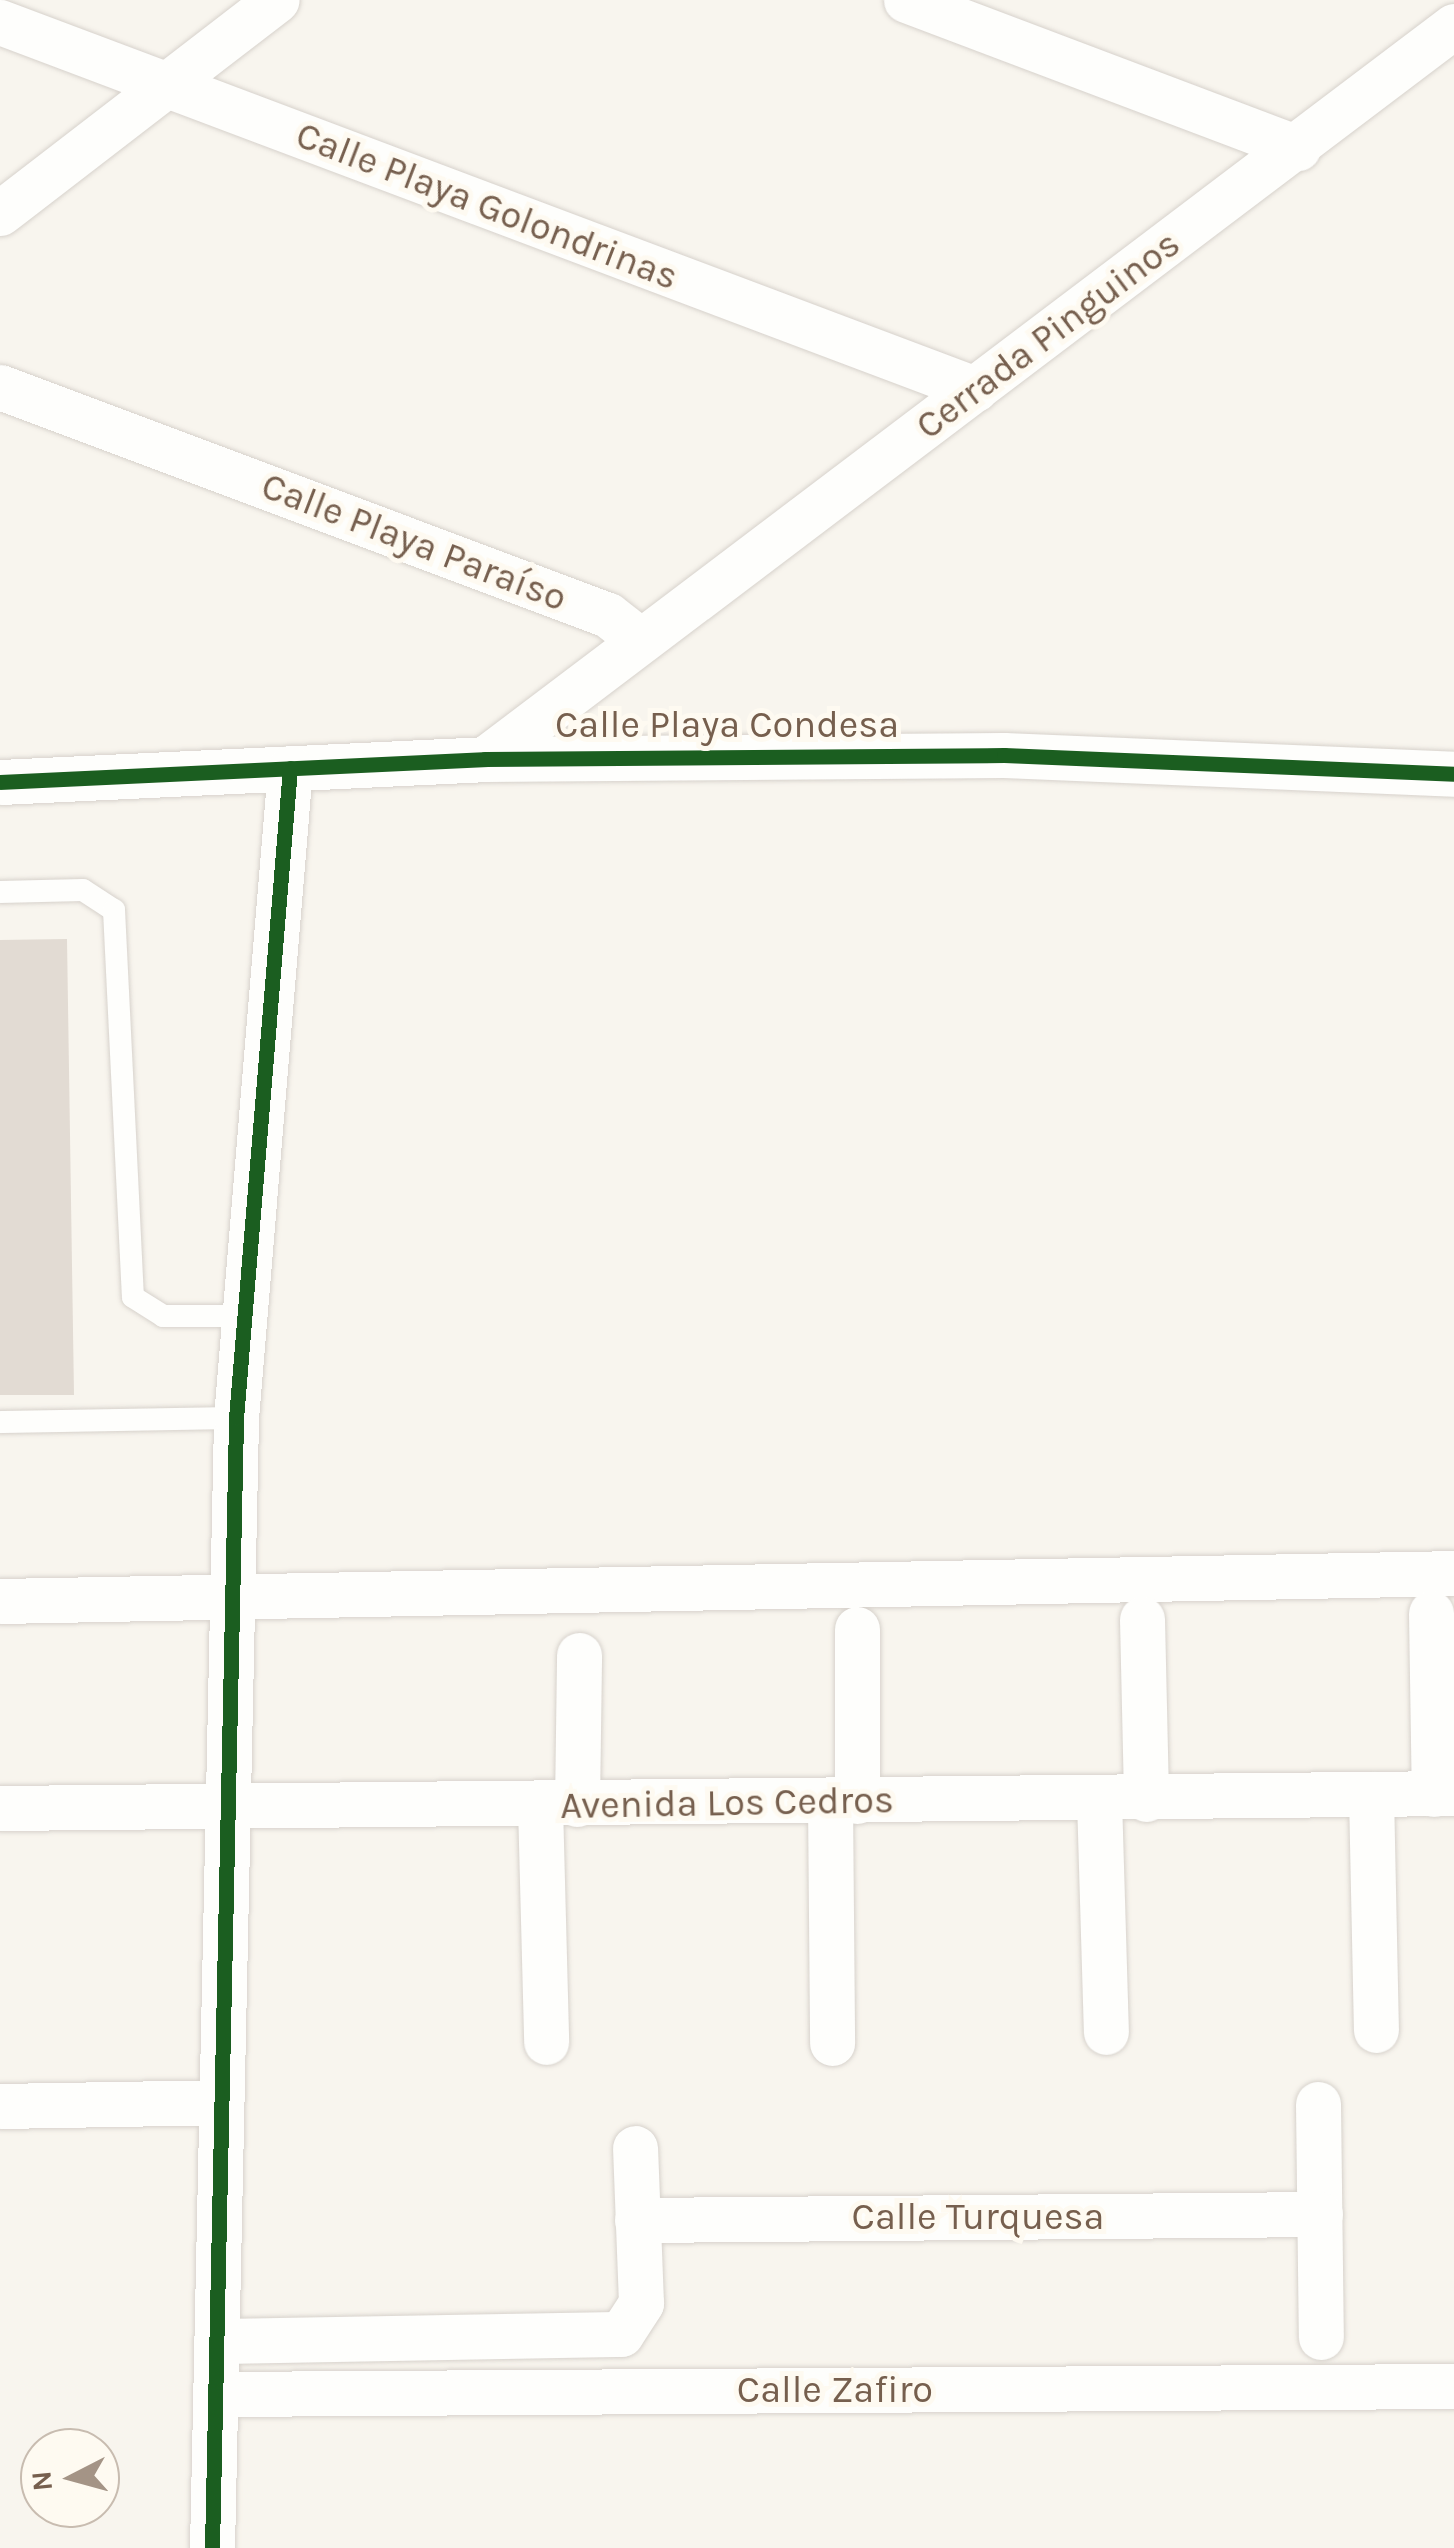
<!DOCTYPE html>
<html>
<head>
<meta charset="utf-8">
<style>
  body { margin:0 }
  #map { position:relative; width:1454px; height:2548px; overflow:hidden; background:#f8f5ee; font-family:Karla,sans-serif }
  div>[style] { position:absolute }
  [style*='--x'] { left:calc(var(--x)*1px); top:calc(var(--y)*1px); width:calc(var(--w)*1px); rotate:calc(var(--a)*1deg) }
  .building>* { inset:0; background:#e2dbd3 }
  .roads { filter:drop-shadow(0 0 2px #d7d2cc) drop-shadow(0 0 2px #d7d2cc) }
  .service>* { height:22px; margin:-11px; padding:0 11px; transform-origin:11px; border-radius:11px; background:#fefefc }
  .minor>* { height:45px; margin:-22.5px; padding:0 22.5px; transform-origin:22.5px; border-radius:22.5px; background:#fefefc }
  .cycleway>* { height:15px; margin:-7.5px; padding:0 7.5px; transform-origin:7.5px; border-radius:7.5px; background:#1b5e20 }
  span { translate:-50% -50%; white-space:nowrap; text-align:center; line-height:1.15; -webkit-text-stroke:10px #fefaf1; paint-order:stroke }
  .street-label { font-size:38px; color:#765f4e }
  .north { position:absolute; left:20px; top:2428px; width:100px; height:100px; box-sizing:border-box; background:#fefaf1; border:2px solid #c8bcb0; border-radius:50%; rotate:264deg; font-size:28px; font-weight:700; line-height:40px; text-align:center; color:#765f4e }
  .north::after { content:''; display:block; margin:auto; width:35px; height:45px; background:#a49486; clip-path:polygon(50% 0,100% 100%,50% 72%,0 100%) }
</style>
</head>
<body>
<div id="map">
  <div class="building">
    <i style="clip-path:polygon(67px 939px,74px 1395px,0 1395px,0 940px)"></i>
  </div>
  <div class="roads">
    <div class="service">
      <i style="--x:0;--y:892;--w:83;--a:-1.4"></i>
      <i style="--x:83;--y:890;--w:37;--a:33"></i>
      <i style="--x:114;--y:910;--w:387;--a:87.2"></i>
      <i style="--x:133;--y:1297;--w:36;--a:32"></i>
      <i style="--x:163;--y:1316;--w:79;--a:0"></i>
      <i style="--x:0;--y:1422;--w:236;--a:-1"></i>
    </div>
    <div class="minor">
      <i style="--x:906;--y:0;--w:419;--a:20.7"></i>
      <i style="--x:0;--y:22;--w:1042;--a:20.63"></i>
      <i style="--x:0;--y:213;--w:349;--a:-37.6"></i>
      <i style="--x:0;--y:387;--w:649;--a:20.56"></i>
      <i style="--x:608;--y:615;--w:39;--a:38"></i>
      <i style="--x:485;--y:759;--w:1215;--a:-37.11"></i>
      <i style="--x:0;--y:782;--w:486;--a:-2.7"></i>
      <i style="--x:485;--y:759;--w:519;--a:-0.44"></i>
      <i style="--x:1004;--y:755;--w:450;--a:2.4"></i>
      <i style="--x:0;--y:1601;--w:1454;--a:-1.1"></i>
      <i style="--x:1431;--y:1613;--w:181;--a:89.1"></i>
      <i style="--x:1142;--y:1619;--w:180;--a:88.7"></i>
      <i style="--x:1371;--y:1794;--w:236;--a:88.8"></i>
      <i style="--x:1099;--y:1799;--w:233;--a:88.3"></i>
      <i style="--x:830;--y:1801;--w:242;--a:89.5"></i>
      <i style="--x:857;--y:1801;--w:172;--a:-90"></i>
      <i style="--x:577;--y:1804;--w:149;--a:-89.2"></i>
      <i style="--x:540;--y:1805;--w:237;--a:88.5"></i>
      <i style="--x:0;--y:1808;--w:1454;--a:-0.59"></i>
      <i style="--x:1318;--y:2104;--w:233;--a:89.3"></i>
      <i style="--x:0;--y:2106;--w:221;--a:-1"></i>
      <i style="--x:637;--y:2220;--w:683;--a:-0.5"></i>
      <i style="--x:217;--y:2341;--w:404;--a:-1"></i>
      <i style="--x:621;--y:2334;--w:37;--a:-57"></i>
      <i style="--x:641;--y:2303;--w:155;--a:-92.2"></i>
      <i style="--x:215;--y:2394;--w:1239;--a:-0.37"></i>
      <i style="--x:212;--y:2548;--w:1130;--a:-88.78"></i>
      <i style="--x:236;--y:1418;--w:652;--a:-85.25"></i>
    </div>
  </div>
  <div class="cycleway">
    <i style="--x:0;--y:782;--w:486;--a:-2.7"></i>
    <i style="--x:485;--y:759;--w:519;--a:-0.44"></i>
    <i style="--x:1004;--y:755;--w:450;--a:2.4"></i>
    <i style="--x:212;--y:2548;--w:1130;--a:-88.78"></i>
    <i style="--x:236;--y:1418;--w:652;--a:-85.25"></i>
  </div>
  <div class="street-label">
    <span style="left:487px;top:206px;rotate:21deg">Calle Playa Golondrinas</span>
    <span style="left:1048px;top:335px;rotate:-37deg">Cerrada Pinguinos</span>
    <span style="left:414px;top:542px;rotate:21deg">Calle Playa Paraíso</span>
    <span style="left:727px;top:725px">Calle Playa Condesa</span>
    <span style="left:727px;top:1803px;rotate:-1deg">Avenida Los Cedros</span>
    <span style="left:978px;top:2217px">Calle Turquesa</span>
    <span style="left:835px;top:2390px">Calle Zafiro</span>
  </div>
  <div class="north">N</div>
</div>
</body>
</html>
